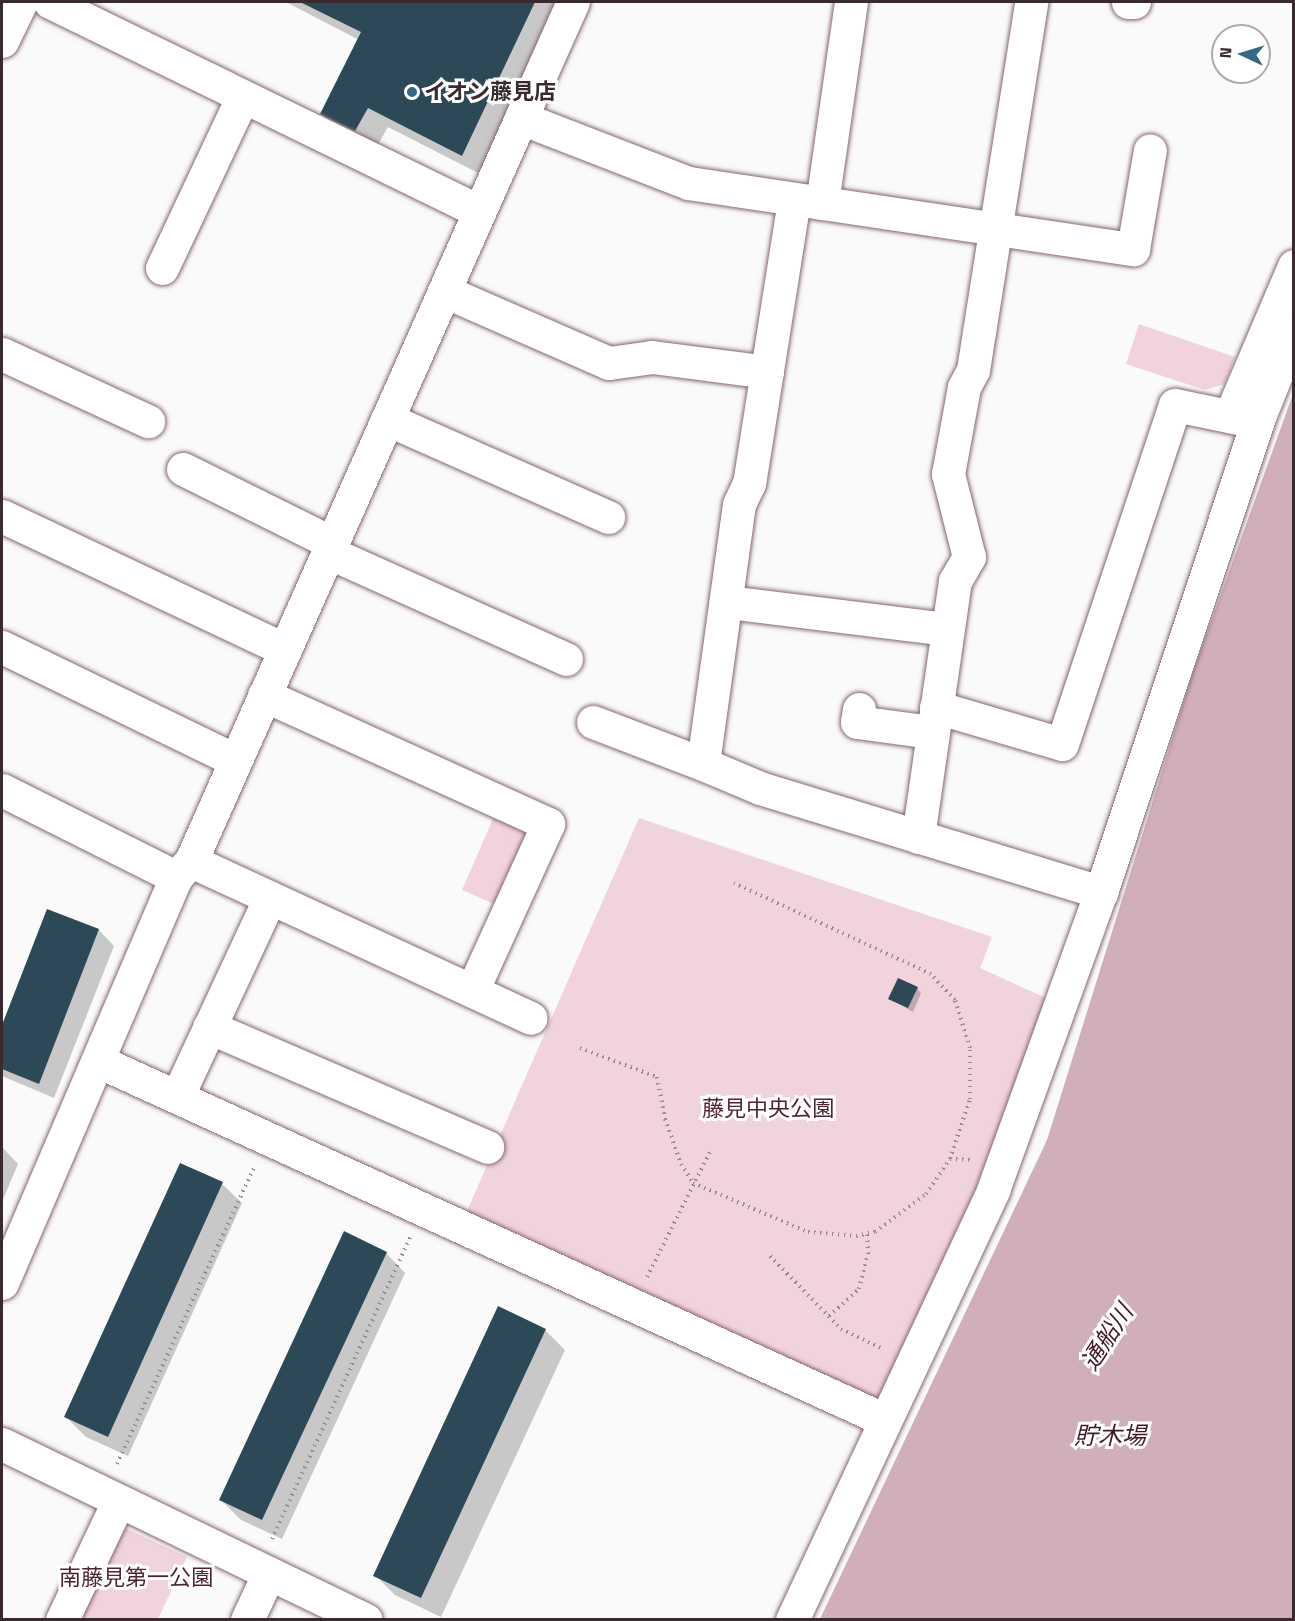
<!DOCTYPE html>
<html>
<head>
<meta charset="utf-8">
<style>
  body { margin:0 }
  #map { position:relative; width:1295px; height:1621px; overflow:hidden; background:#fafafa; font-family:"Titillium Web","Noto Sans JP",sans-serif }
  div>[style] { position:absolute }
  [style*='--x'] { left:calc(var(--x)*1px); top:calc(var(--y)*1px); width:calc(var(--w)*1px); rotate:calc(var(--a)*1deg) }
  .green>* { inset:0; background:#f1d3db }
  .water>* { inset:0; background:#d0afb8 }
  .shadow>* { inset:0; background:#0003 }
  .building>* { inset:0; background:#2d4957 }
  .path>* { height:4px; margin-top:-2px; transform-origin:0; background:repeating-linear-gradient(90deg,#968e90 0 1.5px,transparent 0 6px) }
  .roads { filter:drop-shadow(0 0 2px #86656e) drop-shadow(0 0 2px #86656e) }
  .minor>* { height:33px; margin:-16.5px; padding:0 16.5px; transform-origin:16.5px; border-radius:16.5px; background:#fff }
  .dots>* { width:16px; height:16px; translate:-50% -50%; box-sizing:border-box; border:3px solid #fff; border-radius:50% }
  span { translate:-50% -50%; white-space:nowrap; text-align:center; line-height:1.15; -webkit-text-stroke:6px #fff; paint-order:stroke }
  .poi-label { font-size:22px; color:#392a2f; font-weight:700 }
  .left { translate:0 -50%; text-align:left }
  .park-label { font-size:22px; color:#502333 }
  .water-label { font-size:24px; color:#441828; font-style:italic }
  .frame { position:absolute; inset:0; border:3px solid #392a2f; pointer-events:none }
  .north { position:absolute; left:1211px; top:24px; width:60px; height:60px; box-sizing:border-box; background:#fff; border:2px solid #b0aaac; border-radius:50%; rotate:274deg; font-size:16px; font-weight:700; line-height:24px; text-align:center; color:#392a2f }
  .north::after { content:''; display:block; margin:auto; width:21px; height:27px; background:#326a85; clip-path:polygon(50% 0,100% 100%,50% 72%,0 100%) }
</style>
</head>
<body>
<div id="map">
  <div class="green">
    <i style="clip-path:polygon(1139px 324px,1235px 357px,1224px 384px,1205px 390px,1126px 364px)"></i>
    <i style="clip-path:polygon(496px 812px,533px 828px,499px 906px,462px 890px)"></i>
    <i style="clip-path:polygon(639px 818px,992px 937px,980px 968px,1059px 1004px,883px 1419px,460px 1227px)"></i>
    <i style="clip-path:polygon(119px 1525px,187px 1557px,158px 1619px,75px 1620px)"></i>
  </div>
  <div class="water">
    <i style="clip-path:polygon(1293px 394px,1293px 1619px,820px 1619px,1047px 1140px,1194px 669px)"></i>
  </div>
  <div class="shadow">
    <i style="clip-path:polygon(286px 2px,564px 2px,482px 175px,388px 127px,375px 150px,341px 134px,322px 114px,359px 40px)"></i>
    <i style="clip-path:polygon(48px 911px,99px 930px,114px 946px,54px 1098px,2px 1076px,2px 1029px)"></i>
    <i style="clip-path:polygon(917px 988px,921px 993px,913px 1012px,890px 999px)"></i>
    <i style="clip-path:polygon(2px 1147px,18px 1164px,2px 1202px)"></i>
    <i style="clip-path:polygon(181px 1165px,222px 1184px,242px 1203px,128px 1456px,86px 1437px,66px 1417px)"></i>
    <i style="clip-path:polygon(386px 1253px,405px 1273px,282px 1539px,241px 1520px,221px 1500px)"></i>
    <i style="clip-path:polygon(545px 1330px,565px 1350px,441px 1617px,395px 1595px,375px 1575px)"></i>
  </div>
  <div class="building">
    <i style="clip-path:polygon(300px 2px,535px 2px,462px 156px,368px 108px,355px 131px,320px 114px,361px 32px)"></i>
    <i style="clip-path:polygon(47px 909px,99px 929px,39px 1084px,2px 1069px,2px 1025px)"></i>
    <i style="clip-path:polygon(898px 978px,918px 987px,908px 1008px,888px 999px)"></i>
    <i style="clip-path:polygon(180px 1163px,223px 1182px,108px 1437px,64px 1417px)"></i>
    <i style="clip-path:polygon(344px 1231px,387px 1252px,262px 1520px,219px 1500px)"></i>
    <i style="clip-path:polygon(498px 1306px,546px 1329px,421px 1598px,373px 1576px)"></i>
  </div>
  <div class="path">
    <i style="--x:580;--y:1048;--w:82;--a:20.6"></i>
    <i style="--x:657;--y:1077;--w:43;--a:79.2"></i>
    <i style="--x:665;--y:1119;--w:48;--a:70.4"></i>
    <i style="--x:681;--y:1164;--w:22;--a:58"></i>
    <i style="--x:693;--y:1183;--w:125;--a:23.1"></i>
    <i style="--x:808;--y:1232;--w:48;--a:4.8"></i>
    <i style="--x:856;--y:1236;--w:19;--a:-12"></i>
    <i style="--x:875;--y:1232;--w:64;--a:-36.7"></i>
    <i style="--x:926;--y:1194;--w:42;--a:-55.6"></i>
    <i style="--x:950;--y:1159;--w:63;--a:-71.6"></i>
    <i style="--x:970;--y:1099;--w:51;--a:-90"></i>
    <i style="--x:970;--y:1048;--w:50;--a:-107.4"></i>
    <i style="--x:955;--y:1000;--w:35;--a:-133"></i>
    <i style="--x:931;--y:974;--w:217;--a:-155.2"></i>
    <i style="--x:950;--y:1159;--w:21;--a:3"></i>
    <i style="--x:770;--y:1256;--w:102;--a:45.8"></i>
    <i style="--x:841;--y:1329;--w:47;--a:25.5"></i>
    <i style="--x:647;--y:1277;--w:140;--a:-63.3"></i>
    <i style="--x:829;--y:1316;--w:40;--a:-42"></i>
    <i style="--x:859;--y:1289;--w:36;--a:-76"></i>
    <i style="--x:868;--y:1254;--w:21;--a:-93"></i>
    <i style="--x:117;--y:1464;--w:326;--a:-65.2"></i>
    <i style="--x:272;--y:1539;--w:332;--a:-65.4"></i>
  </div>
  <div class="roads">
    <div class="minor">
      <i style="--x:50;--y:2;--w:476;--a:26"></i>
      <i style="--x:1128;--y:2;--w:6;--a:0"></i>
      <i style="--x:2;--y:41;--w:43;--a:-64"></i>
      <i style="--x:521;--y:118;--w:127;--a:-65.9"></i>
      <i style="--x:794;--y:200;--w:287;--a:99"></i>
      <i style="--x:749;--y:483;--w:23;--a:115"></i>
      <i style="--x:739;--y:504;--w:262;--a:97.9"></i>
      <i style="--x:703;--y:764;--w:62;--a:22.8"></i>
      <i style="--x:760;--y:788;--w:357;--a:17"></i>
      <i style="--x:822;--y:203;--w:203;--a:-81.8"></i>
      <i style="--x:162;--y:268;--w:188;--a:-64.8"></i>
      <i style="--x:444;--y:291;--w:180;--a:23.6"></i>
      <i style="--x:609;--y:363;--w:43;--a:-7.9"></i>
      <i style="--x:652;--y:357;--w:116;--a:7.4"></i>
      <i style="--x:2;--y:354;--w:161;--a:24.7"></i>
      <i style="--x:1230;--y:416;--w:163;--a:-66.9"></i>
      <i style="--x:387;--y:419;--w:242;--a:23.9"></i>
      <i style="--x:183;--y:469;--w:166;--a:26.4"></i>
      <i style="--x:2;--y:516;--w:311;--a:25.3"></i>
      <i style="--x:328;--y:552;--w:261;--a:24.2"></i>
      <i style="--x:727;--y:602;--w:222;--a:7"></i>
      <i style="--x:2;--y:647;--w:259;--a:25.9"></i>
      <i style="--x:264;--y:695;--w:312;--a:24.4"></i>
      <i style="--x:548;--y:824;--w:183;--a:114.5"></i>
      <i style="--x:936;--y:707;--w:131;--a:16.4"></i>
      <i style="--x:1062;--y:744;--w:357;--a:-71.6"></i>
      <i style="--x:1175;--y:405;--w:84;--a:11.7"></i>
      <i style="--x:859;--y:709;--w:13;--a:99"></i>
      <i style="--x:857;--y:722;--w:76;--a:7.6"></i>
      <i style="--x:593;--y:722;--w:118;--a:20.9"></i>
      <i style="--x:2;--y:790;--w:195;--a:26.6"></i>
      <i style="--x:918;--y:837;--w:259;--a:-81.8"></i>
      <i style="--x:955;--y:581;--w:28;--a:-60"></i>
      <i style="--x:969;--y:557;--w:86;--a:-104.2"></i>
      <i style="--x:948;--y:474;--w:88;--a:-79.6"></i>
      <i style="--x:964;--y:387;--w:19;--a:-62"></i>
      <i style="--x:973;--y:370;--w:373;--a:-81"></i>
      <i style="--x:191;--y:861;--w:374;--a:24.8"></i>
      <i style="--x:209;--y:1027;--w:303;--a:23.3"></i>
      <i style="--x:98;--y:1061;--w:863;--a:24.52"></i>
      <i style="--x:177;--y:1097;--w:220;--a:-65"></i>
      <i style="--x:2;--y:1283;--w:442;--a:-66.8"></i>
      <i style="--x:176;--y:877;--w:22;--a:-47"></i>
      <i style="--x:191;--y:861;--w:813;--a:-66.05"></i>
      <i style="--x:521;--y:118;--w:180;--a:21.2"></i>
      <i style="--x:689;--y:183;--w:449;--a:8.5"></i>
      <i style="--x:1133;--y:249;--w:100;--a:-80.3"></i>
      <i style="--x:2;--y:1444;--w:404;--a:25.8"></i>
      <i style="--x:62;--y:1620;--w:131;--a:-64.6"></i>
      <i style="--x:247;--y:1620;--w:50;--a:-65"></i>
      <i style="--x:792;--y:1620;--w:475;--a:-64.9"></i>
      <i style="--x:993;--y:1190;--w:317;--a:-70.1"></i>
      <i style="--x:1101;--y:892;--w:495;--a:-71.6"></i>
      <i style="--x:1257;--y:422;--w:99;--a:-68.1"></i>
    </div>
  </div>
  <div class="dots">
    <i style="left:412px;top:92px;background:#326a85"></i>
  </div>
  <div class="poi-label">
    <span class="left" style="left:424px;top:92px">イオン藤見店</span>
  </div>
  <div class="park-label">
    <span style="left:768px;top:1109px">藤見中央公園</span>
    <span style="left:136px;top:1578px">南藤見第一公園</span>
  </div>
  <div class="water-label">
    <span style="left:1107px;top:1337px;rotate:-57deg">通船川</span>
    <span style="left:1110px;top:1436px">貯木場</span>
  </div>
  <div class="frame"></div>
  <div class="north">N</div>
</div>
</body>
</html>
